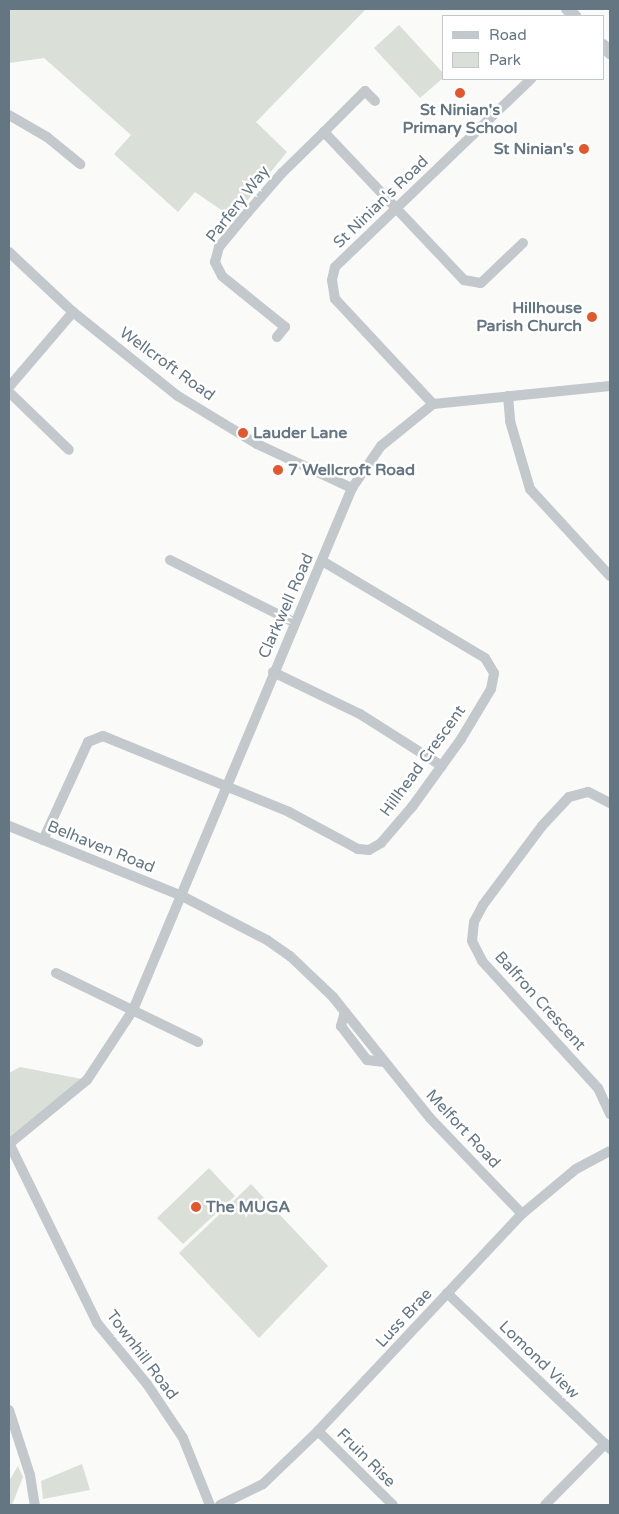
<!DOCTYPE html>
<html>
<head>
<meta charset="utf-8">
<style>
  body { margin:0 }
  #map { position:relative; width:619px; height:1514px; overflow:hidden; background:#fafaf8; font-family:"Varela Round",sans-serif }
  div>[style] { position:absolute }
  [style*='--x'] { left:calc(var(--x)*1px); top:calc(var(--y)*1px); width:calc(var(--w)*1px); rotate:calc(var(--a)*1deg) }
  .green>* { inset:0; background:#dadfd7 }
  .minor>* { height:10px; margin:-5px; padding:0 5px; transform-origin:5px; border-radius:5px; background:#c3c8cc }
  .tertiary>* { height:12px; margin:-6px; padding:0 6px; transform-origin:6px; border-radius:6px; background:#c3c8cc }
  .dots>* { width:14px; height:14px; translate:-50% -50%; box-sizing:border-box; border:2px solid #fff; border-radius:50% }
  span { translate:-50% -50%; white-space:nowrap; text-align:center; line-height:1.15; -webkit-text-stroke:5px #fff; paint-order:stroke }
  .poi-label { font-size:16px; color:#657683; font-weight:700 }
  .right { translate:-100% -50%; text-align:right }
  .left { translate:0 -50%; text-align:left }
  .street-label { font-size:16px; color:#657683 }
  .frame { position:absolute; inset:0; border:10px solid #657683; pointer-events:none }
  .legend { position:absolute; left:442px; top:15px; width:162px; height:65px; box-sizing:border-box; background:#fff; border:1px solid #c1c8cd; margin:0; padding:6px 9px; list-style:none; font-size:15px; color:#657683 }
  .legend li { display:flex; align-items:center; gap:10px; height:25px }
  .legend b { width:25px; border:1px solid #c1c8cd }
</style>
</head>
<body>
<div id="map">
  <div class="green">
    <i style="clip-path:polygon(9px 9px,366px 9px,256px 122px,287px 152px,233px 218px,195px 192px,178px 212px,114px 154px,131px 135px,44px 58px,9px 63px)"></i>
    <i style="clip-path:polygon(399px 25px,443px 73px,443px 78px,420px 98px,374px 48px)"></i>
    <i style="clip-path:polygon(20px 1067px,87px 1080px,9px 1144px,9px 1073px)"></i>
    <i style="clip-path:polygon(209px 1168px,235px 1196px,183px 1244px,157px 1218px)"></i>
    <i style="clip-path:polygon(251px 1184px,328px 1266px,259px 1338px,179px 1253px)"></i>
    <i style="clip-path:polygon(82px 1464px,90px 1490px,43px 1499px,41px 1481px)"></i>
    <i style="clip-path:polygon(18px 1466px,23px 1477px,12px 1505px,9px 1505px,9px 1481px)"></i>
  </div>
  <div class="minor">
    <i style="--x:375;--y:101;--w:14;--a:-135"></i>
    <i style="--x:365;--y:91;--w:58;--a:135"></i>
    <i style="--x:324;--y:132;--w:204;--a:46.6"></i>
    <i style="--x:464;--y:280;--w:17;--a:10"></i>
    <i style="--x:481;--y:283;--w:58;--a:-43.6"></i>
    <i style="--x:9;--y:115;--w:44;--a:30.1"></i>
    <i style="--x:47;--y:137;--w:43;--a:39.3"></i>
    <i style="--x:9;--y:252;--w:88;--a:43.2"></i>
    <i style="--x:73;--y:312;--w:134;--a:38.7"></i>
    <i style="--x:178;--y:396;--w:92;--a:31.3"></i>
    <i style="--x:257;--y:444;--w:105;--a:24.9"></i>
    <i style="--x:277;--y:337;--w:13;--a:-51"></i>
    <i style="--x:285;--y:327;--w:81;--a:-141"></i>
    <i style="--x:222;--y:276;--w:16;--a:-117"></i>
    <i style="--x:215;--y:262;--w:16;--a:-75"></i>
    <i style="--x:219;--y:247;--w:45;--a:-50.4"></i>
    <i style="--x:248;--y:212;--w:52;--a:-48.9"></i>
    <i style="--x:282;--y:173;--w:59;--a:-44.3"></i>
    <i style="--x:9;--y:387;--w:99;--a:-49.5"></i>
    <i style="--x:9;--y:392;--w:83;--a:44"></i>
    <i style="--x:508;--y:396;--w:25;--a:85"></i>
    <i style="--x:510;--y:421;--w:71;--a:73.6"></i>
    <i style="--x:530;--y:489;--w:118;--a:47.4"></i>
    <i style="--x:433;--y:404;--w:144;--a:-133"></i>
    <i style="--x:335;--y:299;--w:19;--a:-99"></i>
    <i style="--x:332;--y:280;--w:13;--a:-77"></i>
    <i style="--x:335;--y:267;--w:272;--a:-43.8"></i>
    <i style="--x:170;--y:560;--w:140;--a:26.7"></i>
    <i style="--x:273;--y:672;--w:97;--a:25.8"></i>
    <i style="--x:360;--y:714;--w:97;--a:32.4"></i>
    <i style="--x:610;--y:803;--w:25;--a:-153"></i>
    <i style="--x:588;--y:792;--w:20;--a:165"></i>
    <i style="--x:569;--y:797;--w:40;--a:133"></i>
    <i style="--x:542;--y:826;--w:99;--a:126.8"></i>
    <i style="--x:483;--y:905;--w:19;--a:118"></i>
    <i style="--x:474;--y:922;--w:19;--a:96"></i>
    <i style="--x:472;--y:941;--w:22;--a:63"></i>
    <i style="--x:482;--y:961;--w:172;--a:47.6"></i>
    <i style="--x:598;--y:1088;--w:29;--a:65"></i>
    <i style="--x:9;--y:826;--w:187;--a:22"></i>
    <i style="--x:182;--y:896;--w:96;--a:27.4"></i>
    <i style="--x:267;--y:940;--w:28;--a:35"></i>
    <i style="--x:290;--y:956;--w:59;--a:43.6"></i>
    <i style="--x:333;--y:997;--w:155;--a:51.3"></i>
    <i style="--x:430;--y:1118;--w:133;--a:46.2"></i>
    <i style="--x:43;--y:840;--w:108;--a:-65.3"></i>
    <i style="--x:88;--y:742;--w:16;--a:-22"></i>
    <i style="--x:103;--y:736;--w:201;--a:22.2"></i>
    <i style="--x:289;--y:812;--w:78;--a:28.2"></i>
    <i style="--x:358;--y:849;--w:11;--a:5"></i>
    <i style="--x:369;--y:850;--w:14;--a:-30"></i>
    <i style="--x:381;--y:843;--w:48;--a:-49.3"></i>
    <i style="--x:412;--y:807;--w:84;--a:-54.2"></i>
    <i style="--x:461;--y:739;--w:58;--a:-59"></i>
    <i style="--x:491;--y:689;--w:16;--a:-79"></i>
    <i style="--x:494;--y:673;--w:17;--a:-121"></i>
    <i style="--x:485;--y:658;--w:190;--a:-149.2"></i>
    <i style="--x:56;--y:973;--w:158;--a:25.9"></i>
    <i style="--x:345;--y:1012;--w:15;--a:106"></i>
    <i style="--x:341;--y:1026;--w:43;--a:52.6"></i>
    <i style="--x:367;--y:1060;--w:17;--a:7"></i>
    <i style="--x:9;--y:1143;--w:200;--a:63.9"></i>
    <i style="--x:97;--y:1323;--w:79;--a:50.7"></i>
    <i style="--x:147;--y:1384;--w:65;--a:56.3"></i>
    <i style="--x:183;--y:1438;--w:72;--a:68.1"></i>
    <i style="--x:9;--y:1144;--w:101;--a:-39.4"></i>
    <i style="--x:87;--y:1080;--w:84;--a:-56.7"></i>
    <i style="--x:133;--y:1010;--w:566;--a:-67.24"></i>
    <i style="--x:352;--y:488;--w:51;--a:-55.4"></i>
    <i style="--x:381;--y:446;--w:67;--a:-38.9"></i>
    <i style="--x:433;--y:404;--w:178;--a:-5.8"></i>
    <i style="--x:447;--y:1293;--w:226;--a:43.7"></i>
    <i style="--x:9;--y:1410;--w:68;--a:72.1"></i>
    <i style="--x:30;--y:1475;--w:30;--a:81"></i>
    <i style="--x:318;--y:1431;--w:105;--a:44.6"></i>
    <i style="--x:220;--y:1505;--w:48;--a:-26"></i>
    <i style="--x:263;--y:1484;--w:76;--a:-43.9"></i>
    <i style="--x:318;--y:1431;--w:298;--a:-46.8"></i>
    <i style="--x:522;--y:1214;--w:70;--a:-39.8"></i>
    <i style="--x:576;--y:1169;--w:38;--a:-28"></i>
    <i style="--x:545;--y:1505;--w:86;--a:-45.5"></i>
  </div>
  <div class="tertiary">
    <i style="--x:567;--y:9;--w:11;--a:41"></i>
    <i style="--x:603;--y:45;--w:11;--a:49"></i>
  </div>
  <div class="dots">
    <i style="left:460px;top:93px;background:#e4572e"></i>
    <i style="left:584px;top:149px;background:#e4572e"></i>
    <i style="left:592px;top:317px;background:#e4572e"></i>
    <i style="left:243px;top:433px;background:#e4572e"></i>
    <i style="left:278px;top:470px;background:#e4572e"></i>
    <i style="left:196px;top:1207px;background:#e4572e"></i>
  </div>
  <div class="poi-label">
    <span style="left:460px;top:119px">St Ninian's<br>Primary School</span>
    <span class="right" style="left:574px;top:149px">St Ninian's</span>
    <span class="right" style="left:582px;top:317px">Hillhouse<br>Parish Church</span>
    <span class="left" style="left:253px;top:433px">Lauder Lane</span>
    <span class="left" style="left:288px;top:470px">7 Wellcroft Road</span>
    <span class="left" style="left:206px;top:1207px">The MUGA</span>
  </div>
  <div class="street-label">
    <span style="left:381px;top:202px;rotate:-44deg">St Ninian's Road</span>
    <span style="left:238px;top:204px;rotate:-52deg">Parfery Way</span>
    <span style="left:167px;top:364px;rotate:36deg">Wellcroft Road</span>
    <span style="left:286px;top:606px;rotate:-66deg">Clarkwell Road</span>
    <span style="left:423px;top:761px;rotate:-54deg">Hillhead Crescent</span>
    <span style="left:101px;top:847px;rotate:22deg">Belhaven Road</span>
    <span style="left:540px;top:1001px;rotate:48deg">Balfron Crescent</span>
    <span style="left:463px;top:1129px;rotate:47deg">Melfort Road</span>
    <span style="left:404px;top:1318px;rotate:-47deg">Luss Brae</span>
    <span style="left:142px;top:1355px;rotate:53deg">Townhill Road</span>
    <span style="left:539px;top:1360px;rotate:44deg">Lomond View</span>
    <span style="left:366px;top:1458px;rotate:45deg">Fruin Rise</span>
  </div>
  <div class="frame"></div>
  <ul class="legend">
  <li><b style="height:6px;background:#c3c8cc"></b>Road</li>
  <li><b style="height:14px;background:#dadfd7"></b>Park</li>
  </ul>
</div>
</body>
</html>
